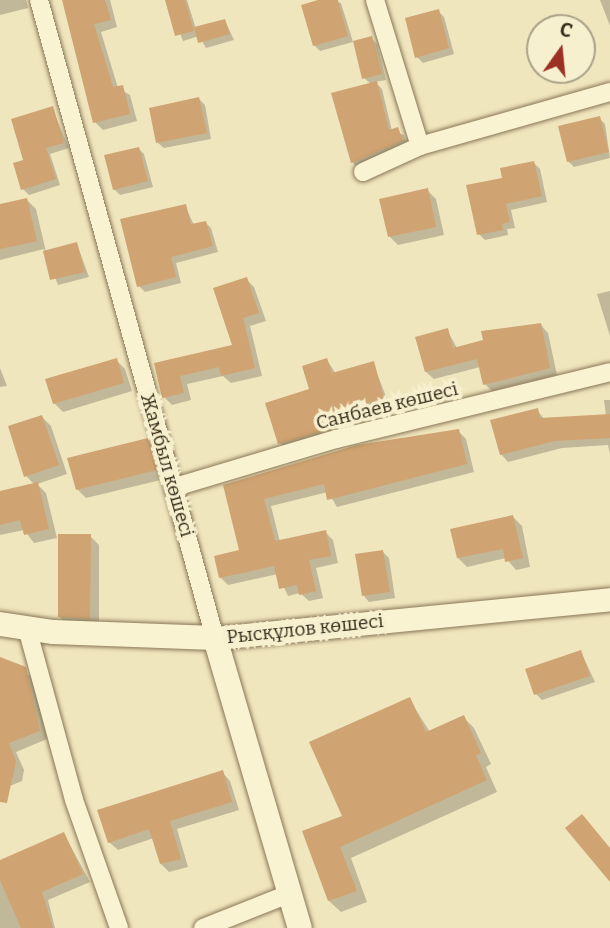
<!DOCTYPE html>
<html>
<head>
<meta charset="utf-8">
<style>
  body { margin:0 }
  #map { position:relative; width:610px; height:928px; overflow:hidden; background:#f0e6be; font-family:Bitter,serif }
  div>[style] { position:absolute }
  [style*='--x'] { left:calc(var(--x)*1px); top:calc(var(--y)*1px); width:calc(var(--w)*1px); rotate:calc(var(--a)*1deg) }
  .shadow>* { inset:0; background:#0003 }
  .building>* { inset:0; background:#d0a372 }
  .roads { filter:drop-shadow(0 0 2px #897756) drop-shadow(0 0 2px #897756) }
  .minor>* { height:18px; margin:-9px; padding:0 9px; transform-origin:9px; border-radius:9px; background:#faf3d2 }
  .tertiary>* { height:23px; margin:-11.5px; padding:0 11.5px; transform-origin:11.5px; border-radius:11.5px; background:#faf3d2 }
  .secondary>* { height:24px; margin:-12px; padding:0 12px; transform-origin:12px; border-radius:12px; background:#faf3d2 }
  span { translate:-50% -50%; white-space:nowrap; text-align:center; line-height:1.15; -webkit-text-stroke:7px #f7f0ce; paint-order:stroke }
  .street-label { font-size:19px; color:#372c1c }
  .north { position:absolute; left:526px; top:14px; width:70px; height:70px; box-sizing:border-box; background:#f7f0ce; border:2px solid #aaa287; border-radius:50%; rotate:15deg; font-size:19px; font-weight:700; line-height:28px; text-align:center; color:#372c1c }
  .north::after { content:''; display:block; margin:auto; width:24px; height:32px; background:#9b3023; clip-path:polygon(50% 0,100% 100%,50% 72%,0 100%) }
</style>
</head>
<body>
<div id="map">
  <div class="shadow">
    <i style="clip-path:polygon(0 0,26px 0,28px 8px,0 15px)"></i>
    <i style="clip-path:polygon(64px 0,110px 0,117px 27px,101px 32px,118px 88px,130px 95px,137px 121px,103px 130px,95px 122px)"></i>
    <i style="clip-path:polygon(167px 0,187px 0,196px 29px,225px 21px,234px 40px,206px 48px,199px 36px,183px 41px)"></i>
    <i style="clip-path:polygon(324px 0,341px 3px,353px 42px,320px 51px,314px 45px)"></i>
    <i style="clip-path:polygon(600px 0,610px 0,610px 26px)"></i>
    <i style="clip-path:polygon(438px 11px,444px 17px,454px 54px,423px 63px,417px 57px)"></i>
    <i style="clip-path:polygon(371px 38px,377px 44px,386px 80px,375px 82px,382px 89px,392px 131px,404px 135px,407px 147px,358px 168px,352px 162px,371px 84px,364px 78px)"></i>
    <i style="clip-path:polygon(199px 99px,205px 105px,211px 139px,164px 148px,158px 143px)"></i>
    <i style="clip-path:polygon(52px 108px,69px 148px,50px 154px,60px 185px,29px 195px,23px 189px,25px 161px)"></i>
    <i style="clip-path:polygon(599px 118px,605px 124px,610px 158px,574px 167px,568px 161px)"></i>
    <i style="clip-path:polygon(138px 148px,144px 154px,153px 187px,120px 195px,114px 189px)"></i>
    <i style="clip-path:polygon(534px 163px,540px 169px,547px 202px,511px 210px,515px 228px,507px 229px,508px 235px,485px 240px,479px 234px,504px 179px)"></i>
    <i style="clip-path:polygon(427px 190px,436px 199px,444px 235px,398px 245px,389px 236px)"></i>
    <i style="clip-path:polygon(27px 200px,36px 209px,46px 252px,77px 244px,89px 277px,58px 285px,44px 249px,0 260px,0 206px)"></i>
    <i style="clip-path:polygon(185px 206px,194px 225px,205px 222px,211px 228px,218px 252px,176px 263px,181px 283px,145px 292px,139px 286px)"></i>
    <i style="clip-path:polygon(246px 279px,254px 287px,266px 321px,250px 326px,262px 376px,231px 383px,223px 376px,187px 384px,191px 400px,172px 405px,164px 397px,156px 365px,235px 346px)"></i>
    <i style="clip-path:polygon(610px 291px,610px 336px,597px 294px)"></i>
    <i style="clip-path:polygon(541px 325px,548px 333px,557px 375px,492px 391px,485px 384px,480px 367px,434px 379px,426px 372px,447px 330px,457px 348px)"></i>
    <i style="clip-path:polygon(116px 360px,125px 369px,132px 391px,63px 412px,54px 403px)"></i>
    <i style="clip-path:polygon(327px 360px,336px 374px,373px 363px,389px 404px,350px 416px,355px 430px,286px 449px,280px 443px)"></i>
    <i style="clip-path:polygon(0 368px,7px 386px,0 387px)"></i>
    <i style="clip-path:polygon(604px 400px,610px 400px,610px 454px,608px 445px,562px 448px,508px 462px,501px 454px,537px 410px,545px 420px,606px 416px)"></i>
    <i style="clip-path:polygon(42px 417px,51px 426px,67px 474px,37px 484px,46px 493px,57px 538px,34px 543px,24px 530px,0 535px,0 492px,34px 484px,26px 476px)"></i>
    <i style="clip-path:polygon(458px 431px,466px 439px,474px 472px,337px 507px,328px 492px,271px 506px,280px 542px,325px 532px,333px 540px,338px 563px,316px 568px,323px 598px,309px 601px,300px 593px,288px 596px,278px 574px,228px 585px,220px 577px,241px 552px,225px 486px)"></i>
    <i style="clip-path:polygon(147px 440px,157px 449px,165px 479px,86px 498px,77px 489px)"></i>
    <i style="clip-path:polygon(513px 517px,522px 526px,530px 567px,516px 570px,506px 558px,467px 567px,458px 558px)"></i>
    <i style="clip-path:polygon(90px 536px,99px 545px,99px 627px,69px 626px,60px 617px)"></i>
    <i style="clip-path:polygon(383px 552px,389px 558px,395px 598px,369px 602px,364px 596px)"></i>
    <i style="clip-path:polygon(581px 652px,595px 682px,542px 700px,536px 694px)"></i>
    <i style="clip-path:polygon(0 659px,34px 678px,47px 739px,16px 752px,24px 770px,22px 781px,0 790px)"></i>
    <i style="clip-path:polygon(409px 699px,430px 732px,463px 717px,474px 728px,491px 764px,486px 767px,497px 792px,351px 858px,367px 902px,341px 912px,329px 901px,304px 832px,345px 817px)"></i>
    <i style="clip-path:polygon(222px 772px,230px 781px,239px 810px,177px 829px,188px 867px,169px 872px,161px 864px,154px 838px,118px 850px,109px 842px)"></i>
    <i style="clip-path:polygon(64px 834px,90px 882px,48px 900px,55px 928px,0 928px,0 862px)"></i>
  </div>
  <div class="building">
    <i style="clip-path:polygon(62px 0,105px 0,111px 20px,94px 24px,113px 87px,123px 85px,130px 114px,93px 123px)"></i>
    <i style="clip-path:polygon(165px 0,185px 0,194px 31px,175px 36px)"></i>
    <i style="clip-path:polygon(318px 0,338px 0,348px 36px,313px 46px,301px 5px)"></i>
    <i style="clip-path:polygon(439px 9px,449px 48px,415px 58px,405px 18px)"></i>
    <i style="clip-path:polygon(225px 19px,230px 34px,198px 43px,194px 27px)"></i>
    <i style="clip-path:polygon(372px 36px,382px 74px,362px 79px,353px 41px)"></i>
    <i style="clip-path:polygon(377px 81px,389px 130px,398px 127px,403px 141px,351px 163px,331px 93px)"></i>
    <i style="clip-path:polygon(199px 97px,207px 133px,156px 143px,149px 108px)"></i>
    <i style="clip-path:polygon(53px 106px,64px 143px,46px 148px,56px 179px,21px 190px,13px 163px,23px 160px,11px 119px)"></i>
    <i style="clip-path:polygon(600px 116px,609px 152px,567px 162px,558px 126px)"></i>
    <i style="clip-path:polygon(139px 147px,148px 181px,113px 190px,104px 155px)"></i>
    <i style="clip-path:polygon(534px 161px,542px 196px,506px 204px,510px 222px,502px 224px,503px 230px,477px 235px,466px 185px,502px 178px,500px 168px)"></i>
    <i style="clip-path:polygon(428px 188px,436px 227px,388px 237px,379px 199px)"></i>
    <i style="clip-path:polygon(27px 198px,37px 241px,0 249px,0 204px)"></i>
    <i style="clip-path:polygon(186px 204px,191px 224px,206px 221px,213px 246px,171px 257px,176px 277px,137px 287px,120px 219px)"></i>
    <i style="clip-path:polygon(77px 242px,85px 272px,50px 280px,43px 251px)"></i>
    <i style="clip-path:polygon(247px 277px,259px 313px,243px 318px,255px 368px,221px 376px,219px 367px,180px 376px,184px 393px,162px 398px,154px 363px,232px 345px,213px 288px)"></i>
    <i style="clip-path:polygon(541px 323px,550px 368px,483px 385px,477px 359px,425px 372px,415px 337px,448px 328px,453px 348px,483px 340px,481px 331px)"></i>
    <i style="clip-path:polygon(117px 358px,124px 383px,53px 404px,45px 379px)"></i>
    <i style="clip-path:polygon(327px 358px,332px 373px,374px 361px,384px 399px,345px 410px,350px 424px,278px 444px,265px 403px,309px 389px,302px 366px)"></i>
    <i style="clip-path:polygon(538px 408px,540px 418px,610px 414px,610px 438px,554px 441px,500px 455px,490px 420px)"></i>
    <i style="clip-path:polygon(42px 415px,59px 465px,24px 477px,8px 426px)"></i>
    <i style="clip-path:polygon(459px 429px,467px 464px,327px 500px,324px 484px,264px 499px,275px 541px,326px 530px,331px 556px,309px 560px,316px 591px,299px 595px,297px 585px,279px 589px,274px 566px,219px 578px,214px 556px,239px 550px,223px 485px,357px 445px)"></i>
    <i style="clip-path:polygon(148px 438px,157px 470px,76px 490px,67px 458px)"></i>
    <i style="clip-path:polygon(38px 482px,49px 529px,24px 535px,20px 520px,0 525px,0 491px)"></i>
    <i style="clip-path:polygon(513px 515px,523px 558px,505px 562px,503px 549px,457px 558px,450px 529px)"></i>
    <i style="clip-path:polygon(58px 534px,91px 534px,90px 619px,58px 617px)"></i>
    <i style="clip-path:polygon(383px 550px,390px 592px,362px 596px,355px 554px)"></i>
    <i style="clip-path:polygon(581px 650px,590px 676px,534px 695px,525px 669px)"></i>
    <i style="clip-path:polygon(0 657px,26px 667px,40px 731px,9px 743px,16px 761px,7px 803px,0 802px)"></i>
    <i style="clip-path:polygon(410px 697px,426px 732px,464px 715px,481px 753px,476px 755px,487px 780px,340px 847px,357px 891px,328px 901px,302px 831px,342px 816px,309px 742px)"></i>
    <i style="clip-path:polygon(223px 770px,232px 802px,170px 821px,181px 859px,160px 864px,149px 829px,108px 843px,97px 810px)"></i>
    <i style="clip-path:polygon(582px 814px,610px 848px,610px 882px,565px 828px)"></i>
    <i style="clip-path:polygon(64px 832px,83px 874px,42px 892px,53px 928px,21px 928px,0 880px,0 860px)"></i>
  </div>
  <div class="roads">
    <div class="minor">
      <i style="--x:39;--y:0;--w:662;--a:74.58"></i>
      <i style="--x:375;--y:0;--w:153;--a:72.9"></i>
      <i style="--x:363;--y:172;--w:63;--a:-24.5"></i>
      <i style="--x:420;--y:146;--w:198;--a:-15.9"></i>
      <i style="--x:175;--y:487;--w:168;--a:-16.6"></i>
      <i style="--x:336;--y:439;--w:282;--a:-13.7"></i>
      <i style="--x:27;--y:628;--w:178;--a:74.7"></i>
      <i style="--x:74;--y:800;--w:136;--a:70.6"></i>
      <i style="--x:203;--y:928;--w:95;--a:-21.7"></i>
    </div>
    <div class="tertiary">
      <i style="--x:215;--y:638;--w:397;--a:-5.6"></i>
    </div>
    <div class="secondary">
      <i style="--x:0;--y:624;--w:54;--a:8.6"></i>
      <i style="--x:53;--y:632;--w:162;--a:2.1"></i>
      <i style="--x:215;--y:638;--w:302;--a:73.7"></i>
    </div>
  </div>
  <div class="street-label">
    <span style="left:387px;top:406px;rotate:-14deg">Санбаев көшесі</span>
    <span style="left:167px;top:465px;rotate:74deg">Жамбыл көшесі</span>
    <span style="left:305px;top:629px;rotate:-6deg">Рысқұлов көшесі</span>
  </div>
  <div class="north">С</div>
</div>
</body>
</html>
